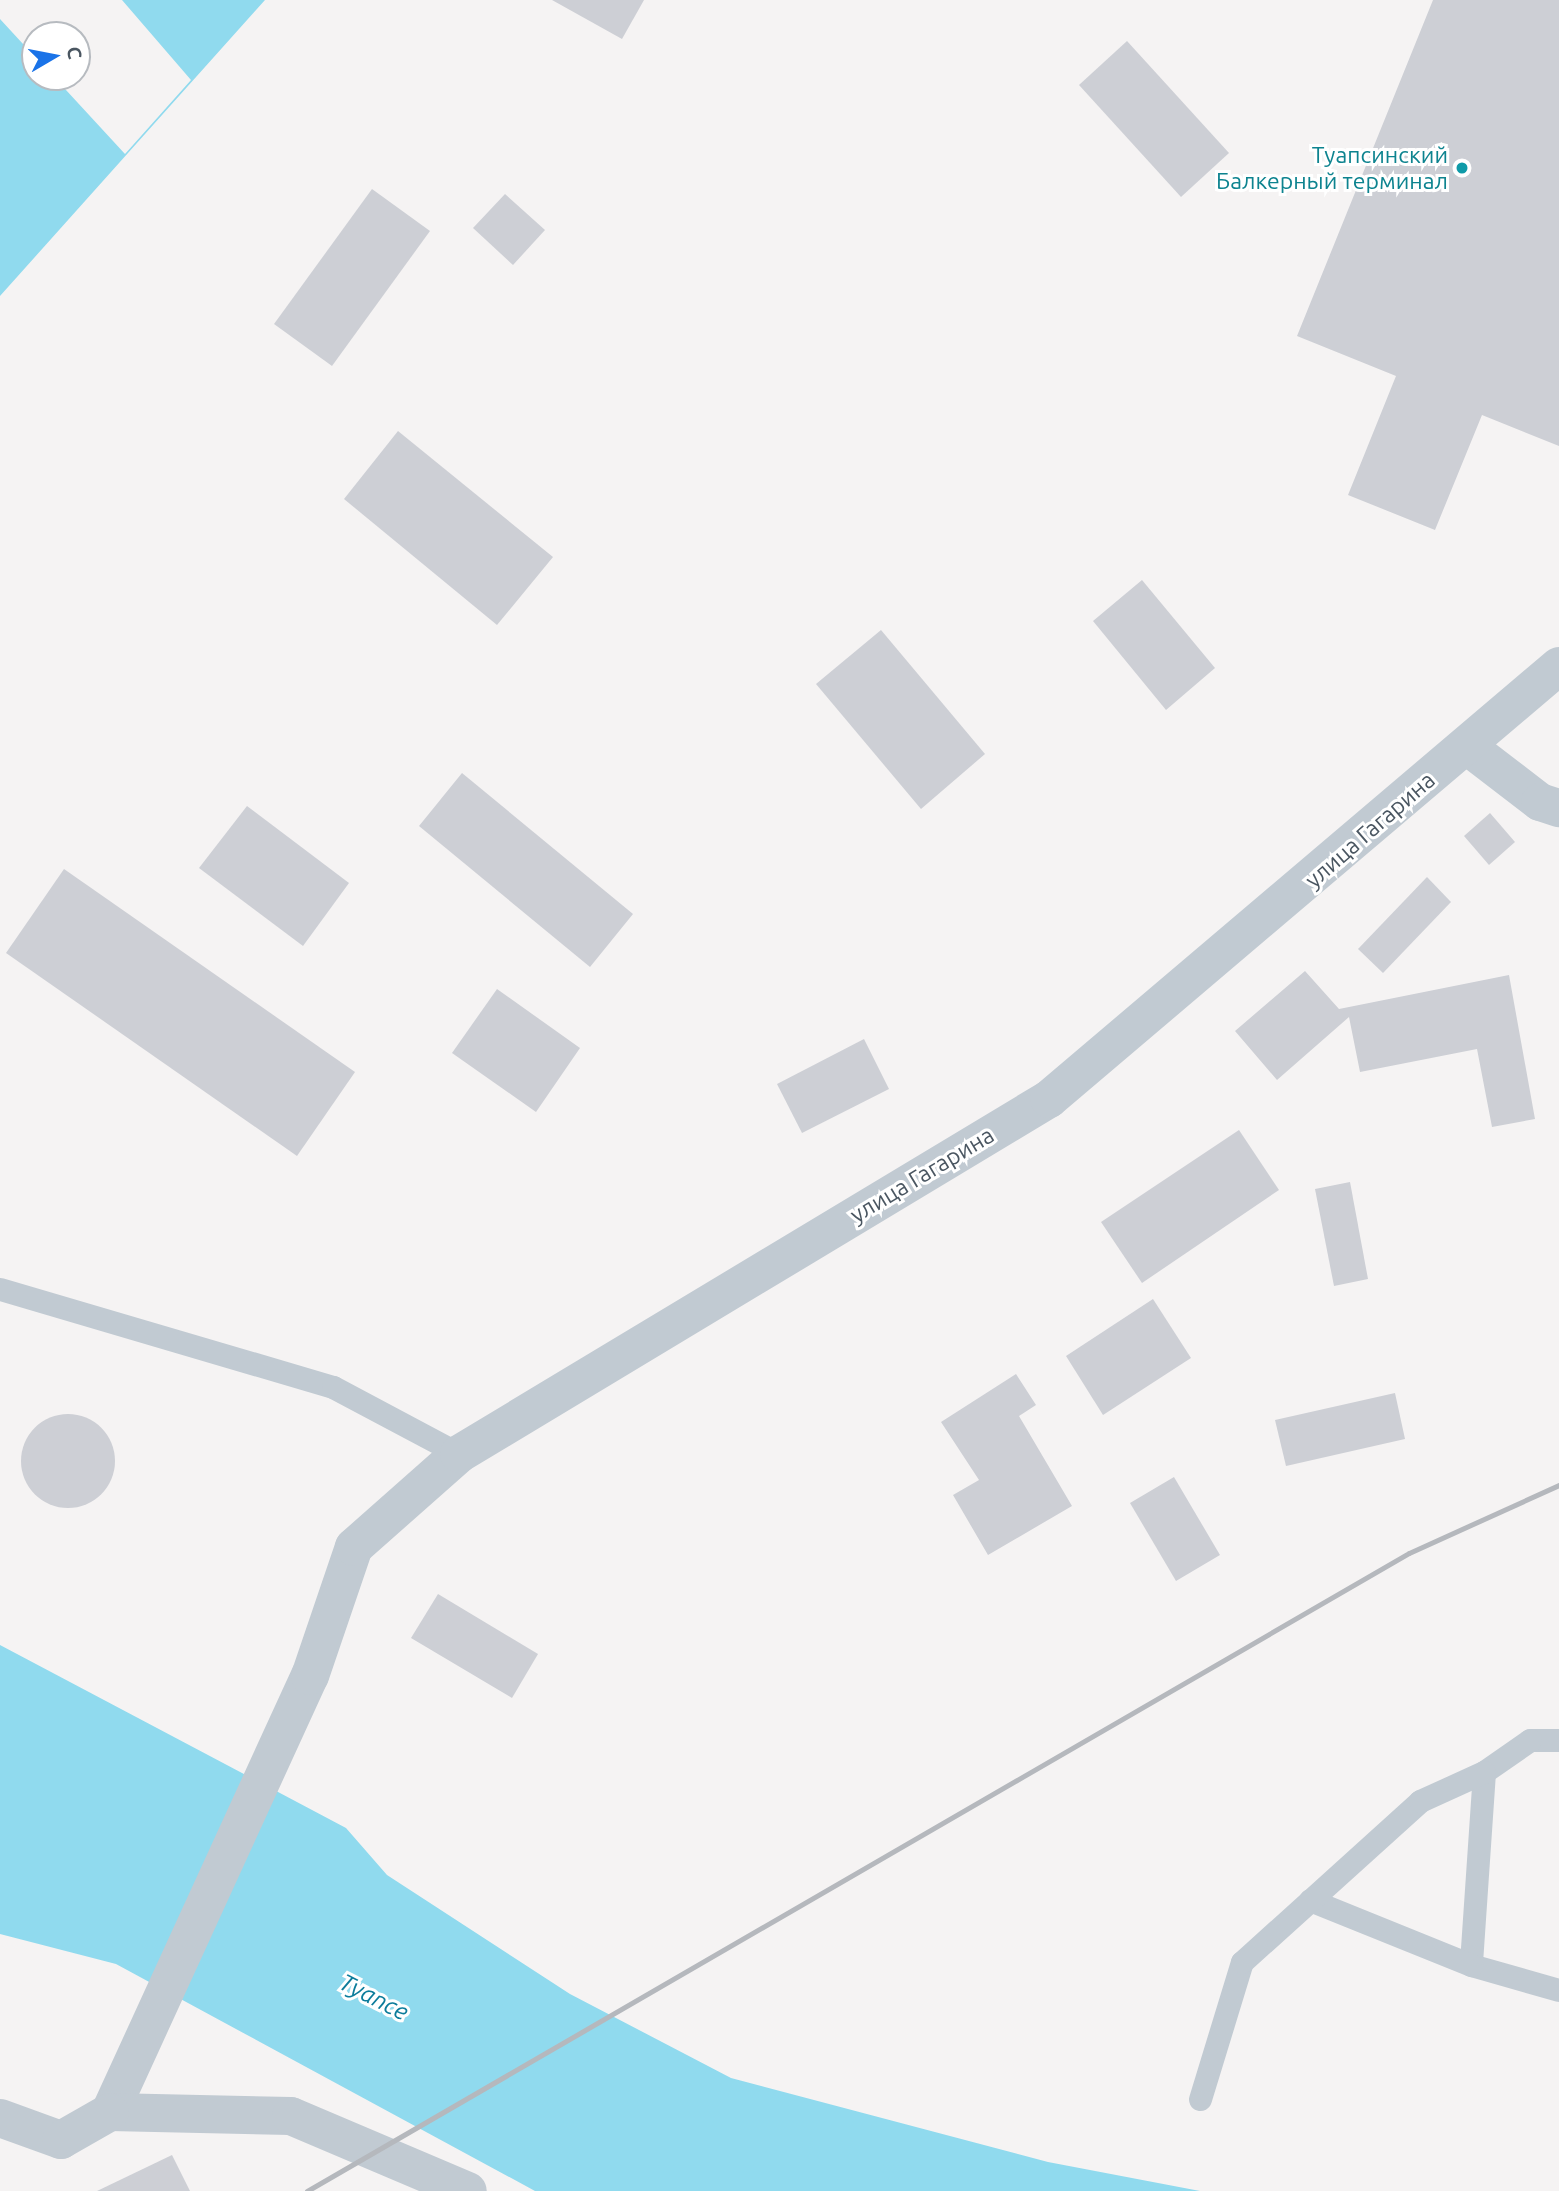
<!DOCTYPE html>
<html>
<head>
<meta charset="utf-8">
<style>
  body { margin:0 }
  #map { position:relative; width:1559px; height:2191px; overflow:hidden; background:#f5f3f3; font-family:Ubuntu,sans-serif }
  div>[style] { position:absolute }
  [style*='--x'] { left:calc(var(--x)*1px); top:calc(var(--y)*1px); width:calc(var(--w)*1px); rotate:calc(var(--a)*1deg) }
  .water>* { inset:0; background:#90daee }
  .pier>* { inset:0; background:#f5f3f3 }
  .building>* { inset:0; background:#cdcfd5 }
  .round { border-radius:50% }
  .lane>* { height:23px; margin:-11.5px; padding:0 11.5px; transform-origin:11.5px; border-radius:11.5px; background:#c1cad2 }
  .street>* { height:38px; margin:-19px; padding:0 19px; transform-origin:19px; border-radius:19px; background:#c1cad2 }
  .rail>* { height:5px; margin:-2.5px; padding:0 2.5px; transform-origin:2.5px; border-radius:2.5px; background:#b5b8bd }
  .dots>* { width:19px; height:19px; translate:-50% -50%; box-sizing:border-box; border:4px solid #fff; border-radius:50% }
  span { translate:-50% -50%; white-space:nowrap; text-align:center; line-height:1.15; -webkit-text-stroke:6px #fff; paint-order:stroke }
  .culture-label { font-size:23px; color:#0d838f }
  .right { translate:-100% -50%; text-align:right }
  .street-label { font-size:23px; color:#4a5661 }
  .water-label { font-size:24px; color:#0c7c9b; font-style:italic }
  .north { position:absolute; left:21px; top:21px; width:70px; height:70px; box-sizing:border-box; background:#fff; border:2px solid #b7bbc0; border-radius:50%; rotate:80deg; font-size:19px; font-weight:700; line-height:28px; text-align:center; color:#4a5661 }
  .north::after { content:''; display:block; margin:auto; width:24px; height:32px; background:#1a73e8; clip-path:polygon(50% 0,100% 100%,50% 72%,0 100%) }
</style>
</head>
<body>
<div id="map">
  <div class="water">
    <i style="clip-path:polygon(evenodd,0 0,265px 0,0 296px,0 0,35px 35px,77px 35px,77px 77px,35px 77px,35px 35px)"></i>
    <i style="clip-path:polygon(0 1645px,346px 1828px,387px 1875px,570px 1994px,731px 2078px,1048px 2162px,1200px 2191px,535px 2191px,116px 1964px,0 1934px)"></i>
  </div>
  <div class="pier">
    <i style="clip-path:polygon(0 0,122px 0,191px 80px,125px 154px,54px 77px,77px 77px,77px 35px,35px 35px,35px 57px,0 19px)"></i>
  </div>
  <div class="building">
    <i style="clip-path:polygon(552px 0,644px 0,622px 39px)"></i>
    <i style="clip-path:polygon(1433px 0,1559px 0,1559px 446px,1482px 415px,1435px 530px,1348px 495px,1396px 376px,1297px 336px)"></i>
    <i style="clip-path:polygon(1127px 41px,1229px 153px,1181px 197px,1079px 85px)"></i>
    <i style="clip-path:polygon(372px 189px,430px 231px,332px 366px,274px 324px)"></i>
    <i style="clip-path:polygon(505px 194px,545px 230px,513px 265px,473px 228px)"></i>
    <i style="clip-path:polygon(398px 431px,553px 557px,497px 625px,344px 499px)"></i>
    <i style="clip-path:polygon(1142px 580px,1215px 668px,1166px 710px,1093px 621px)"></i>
    <i style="clip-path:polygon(881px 630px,985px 754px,921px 809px,816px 684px)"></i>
    <i style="clip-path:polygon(462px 773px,633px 914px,590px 967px,419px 826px)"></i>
    <i style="clip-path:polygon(247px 806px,349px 883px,303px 946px,199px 868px)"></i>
    <i style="clip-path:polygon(1490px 813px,1515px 842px,1489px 865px,1464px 836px)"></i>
    <i style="clip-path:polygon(64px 869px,355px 1072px,297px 1156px,6px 953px)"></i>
    <i style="clip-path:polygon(1427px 877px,1451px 902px,1383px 973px,1358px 949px)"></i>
    <i style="clip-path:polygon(1305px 971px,1339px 1009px,1509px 975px,1535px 1119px,1492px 1127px,1477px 1049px,1360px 1072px,1349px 1017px,1277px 1080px,1235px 1031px)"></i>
    <i style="clip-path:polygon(497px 989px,580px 1048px,536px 1112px,452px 1053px)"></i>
    <i style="clip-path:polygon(864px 1039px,889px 1089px,802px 1133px,777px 1084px)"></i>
    <i style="clip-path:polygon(1239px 1130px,1279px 1190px,1142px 1283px,1101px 1222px)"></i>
    <i style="clip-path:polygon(1350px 1182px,1368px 1279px,1334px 1286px,1315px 1189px)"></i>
    <i style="clip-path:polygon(1153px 1299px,1191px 1358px,1103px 1415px,1066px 1356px)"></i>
    <i style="clip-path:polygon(1016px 1374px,1036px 1405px,1019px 1416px,1072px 1506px,988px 1555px,953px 1495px,979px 1480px,941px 1422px)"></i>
    <i style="clip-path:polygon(1395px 1393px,1405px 1439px,1286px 1466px,1275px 1420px)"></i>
    <i class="round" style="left:21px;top:1414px;width:94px;height:94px"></i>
    <i style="clip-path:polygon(1174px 1477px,1220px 1555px,1176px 1581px,1130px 1503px)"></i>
    <i style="clip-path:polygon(438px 1594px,538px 1654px,512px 1698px,411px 1638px)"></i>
    <i style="clip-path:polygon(172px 2155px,190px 2191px,97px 2191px)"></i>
  </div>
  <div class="lane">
    <i style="--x:0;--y:1289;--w:347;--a:16.4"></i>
    <i style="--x:333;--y:1387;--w:143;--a:28"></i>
    <i style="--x:1559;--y:1740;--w:29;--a:180"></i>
    <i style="--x:1530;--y:1740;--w:56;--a:145.2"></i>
    <i style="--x:1484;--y:1772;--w:193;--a:93.9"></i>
    <i style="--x:1471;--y:1965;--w:91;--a:15.9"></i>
    <i style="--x:1310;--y:1900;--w:174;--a:22"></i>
    <i style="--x:1200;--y:2099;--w:143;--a:-73"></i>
    <i style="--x:1242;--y:1962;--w:240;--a:-42.1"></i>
    <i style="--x:1420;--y:1801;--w:70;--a:-24.4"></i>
  </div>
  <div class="street">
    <i style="--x:1467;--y:746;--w:92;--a:37.5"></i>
    <i style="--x:1540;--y:802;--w:20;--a:18"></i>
    <i style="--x:110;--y:2112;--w:480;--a:-65.4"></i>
    <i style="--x:310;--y:1676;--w:136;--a:-71.2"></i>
    <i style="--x:354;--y:1547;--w:140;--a:-41.5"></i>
    <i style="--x:459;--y:1454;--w:689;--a:-31.04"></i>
    <i style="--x:1049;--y:1099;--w:669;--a:-40.33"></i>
    <i style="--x:110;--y:2112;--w:181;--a:1.3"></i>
    <i style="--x:291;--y:2116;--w:192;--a:23"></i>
    <i style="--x:0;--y:2118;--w:65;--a:19.8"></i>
    <i style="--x:61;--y:2140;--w:56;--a:-29.7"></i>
  </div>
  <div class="rail">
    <i style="--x:307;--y:2191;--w:1273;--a:-30.07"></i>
    <i style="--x:1409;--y:1553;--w:165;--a:-24.4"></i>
  </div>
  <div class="dots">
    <i style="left:1462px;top:168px;background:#0f9aa8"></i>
  </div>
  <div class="culture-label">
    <span class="right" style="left:1448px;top:168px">Туапсинский<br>Балкерный терминал</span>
  </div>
  <div class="street-label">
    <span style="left:1370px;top:830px;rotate:-41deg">улица Гагарина</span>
    <span style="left:922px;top:1175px;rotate:-31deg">улица Гагарина</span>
  </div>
  <div class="water-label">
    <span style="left:374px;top:1997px;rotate:27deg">Туапсе</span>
  </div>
  <div class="north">С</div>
</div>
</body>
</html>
